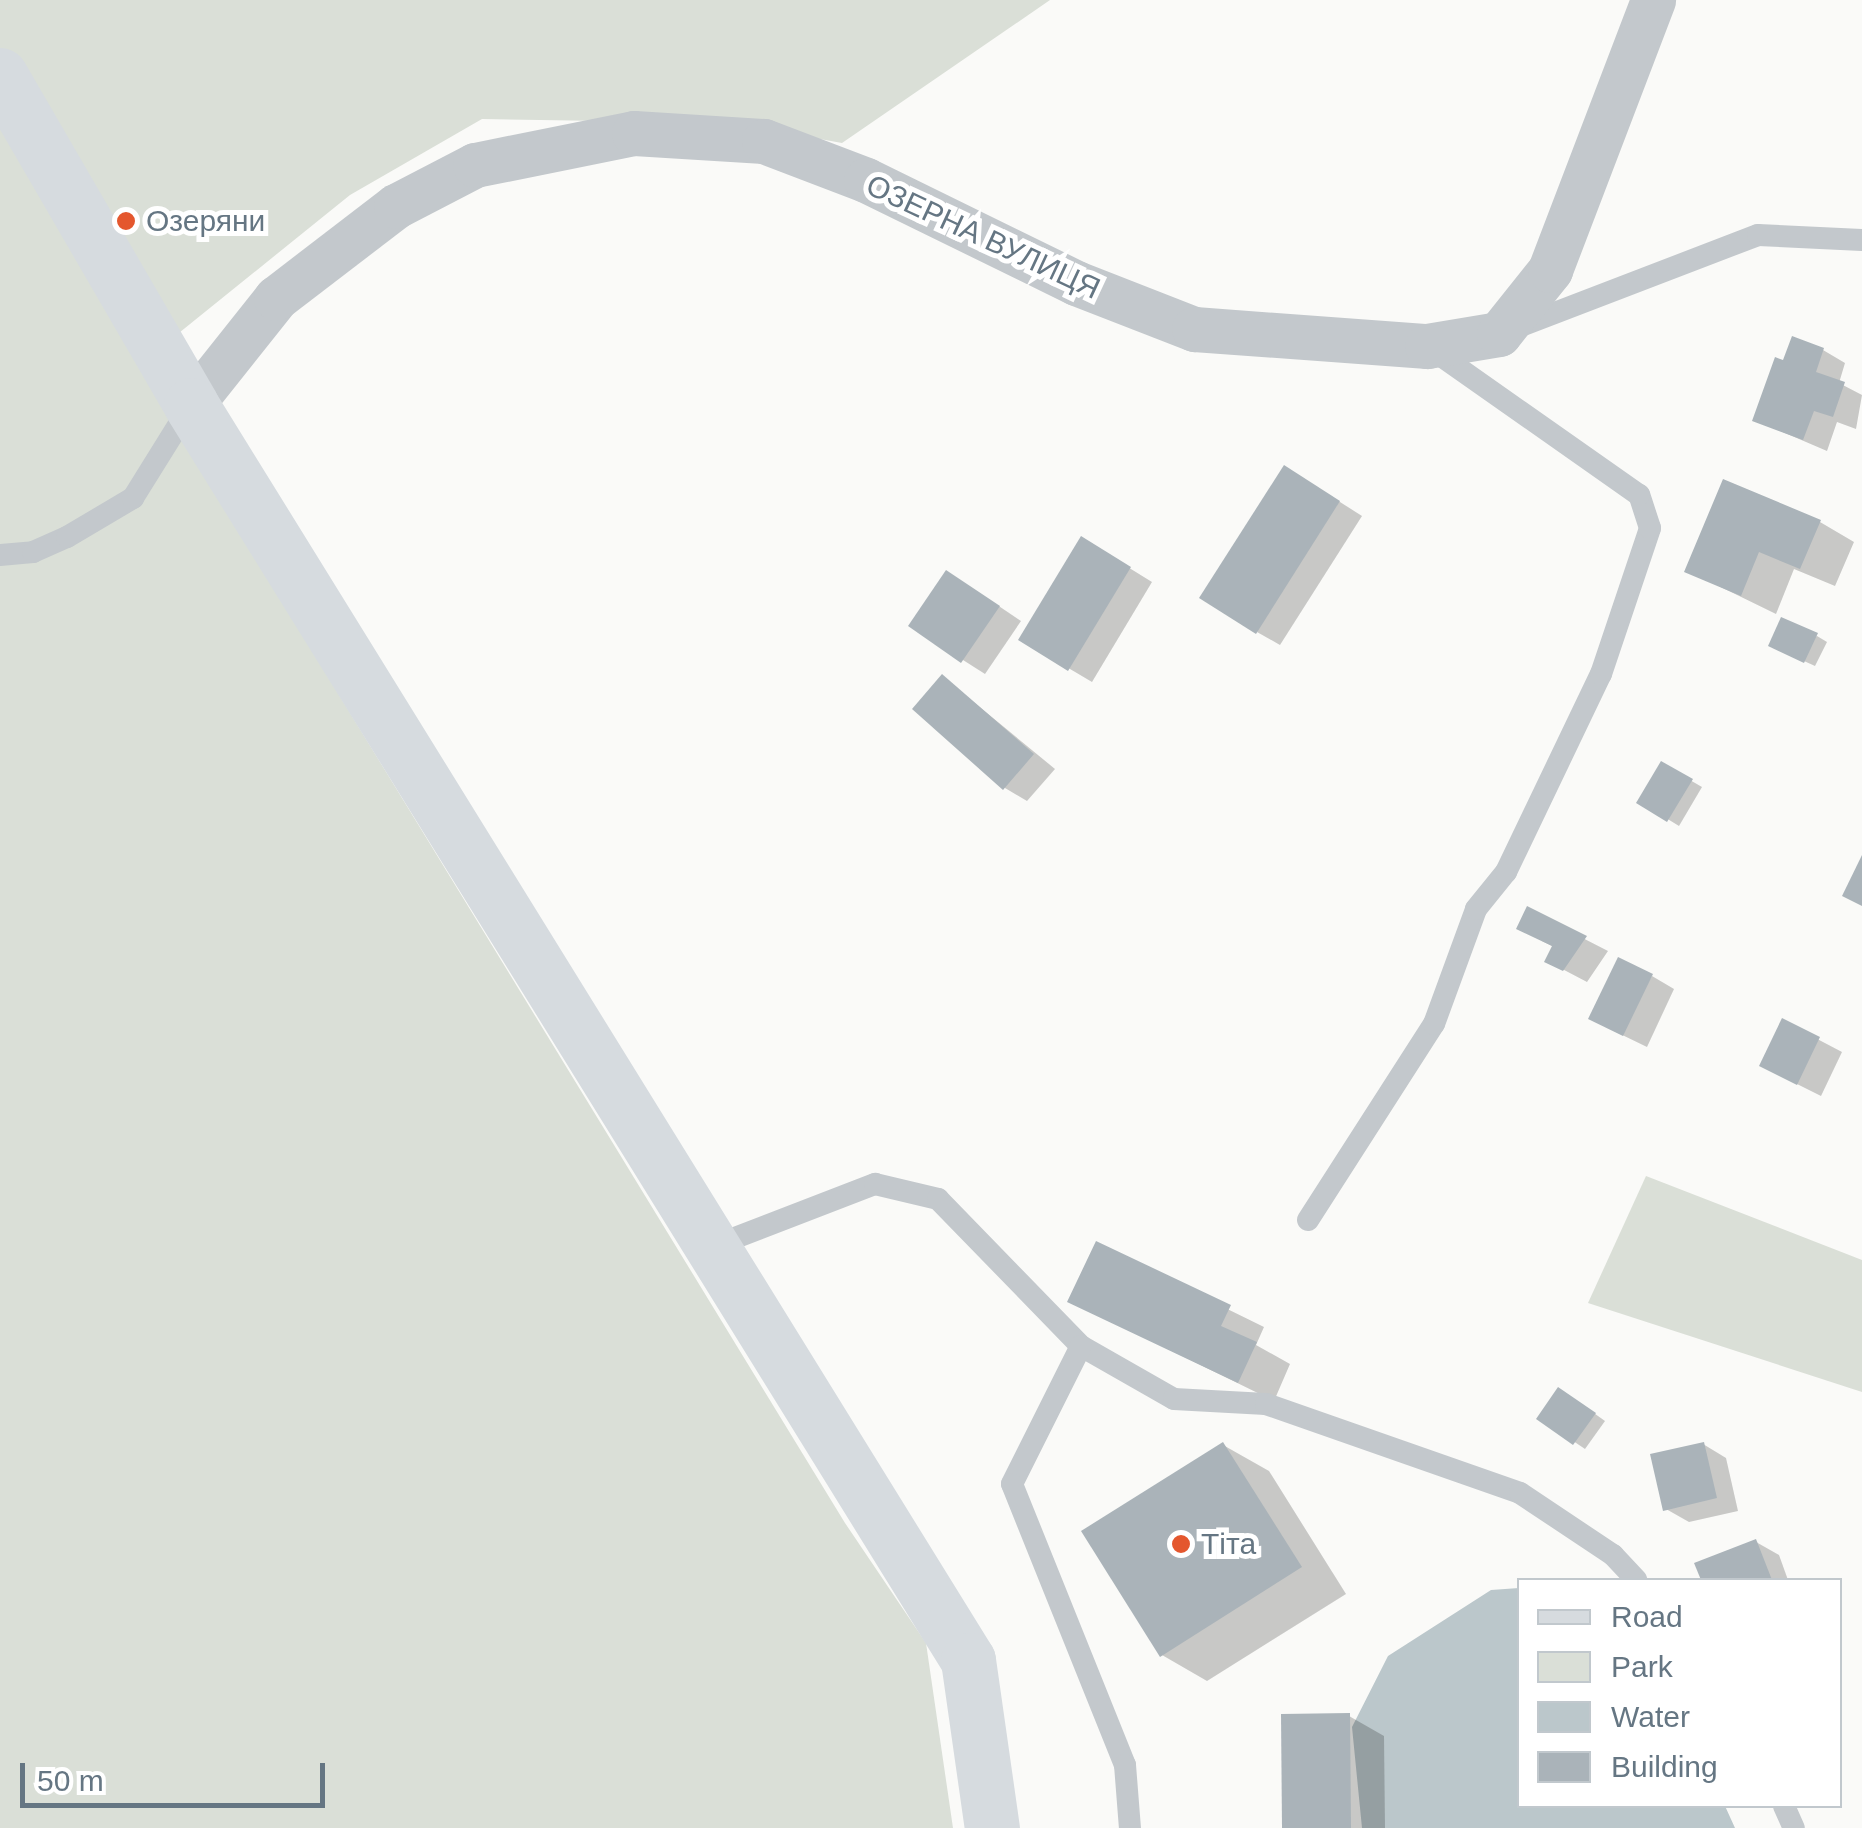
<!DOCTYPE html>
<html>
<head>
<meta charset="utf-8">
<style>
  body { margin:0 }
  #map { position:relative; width:1862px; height:1828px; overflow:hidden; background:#fafaf8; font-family:Helvetica,sans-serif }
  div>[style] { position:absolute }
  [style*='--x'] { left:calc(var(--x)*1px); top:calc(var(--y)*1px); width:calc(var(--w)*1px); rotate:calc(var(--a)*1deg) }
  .green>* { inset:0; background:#dadfd7 }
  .water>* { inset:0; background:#bbc7cb }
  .shadow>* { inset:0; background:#0003 }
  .building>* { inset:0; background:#aab3b9 }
  .lane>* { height:22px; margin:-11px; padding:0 11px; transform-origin:11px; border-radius:11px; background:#c3c8cc }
  .street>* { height:45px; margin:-22.5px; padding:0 22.5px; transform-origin:22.5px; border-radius:22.5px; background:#c3c8cc }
  .secondary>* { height:55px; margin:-27.5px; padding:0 27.5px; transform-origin:27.5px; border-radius:27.5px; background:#d6dbdf }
  .dots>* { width:28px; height:28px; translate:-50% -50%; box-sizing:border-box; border:5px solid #fff; border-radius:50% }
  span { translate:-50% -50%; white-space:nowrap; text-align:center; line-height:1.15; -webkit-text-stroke:10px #fff; paint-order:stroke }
  .poi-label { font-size:30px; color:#657683 }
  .left { translate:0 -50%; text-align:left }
  .street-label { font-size:30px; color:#657683 }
  .legend { position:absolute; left:1517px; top:1578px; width:325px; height:230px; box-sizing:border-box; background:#fff; border:2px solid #c1c8cd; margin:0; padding:12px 18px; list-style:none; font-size:30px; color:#657683 }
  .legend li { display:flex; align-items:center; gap:20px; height:50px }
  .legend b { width:50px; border:2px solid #c1c8cd }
  .scale { position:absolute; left:20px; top:1763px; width:305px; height:45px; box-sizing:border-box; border:5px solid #657683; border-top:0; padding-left:12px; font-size:30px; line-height:35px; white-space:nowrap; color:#657683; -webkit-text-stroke:8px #fff; paint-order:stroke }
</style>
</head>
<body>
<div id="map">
  <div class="green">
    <i style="clip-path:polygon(0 0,1050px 0,842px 143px,731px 123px,482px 119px,350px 195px,138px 366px,845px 1523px,926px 1643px,953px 1828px,0 1828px)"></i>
    <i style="clip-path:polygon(1646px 1176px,1862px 1260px,1862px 1392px,1588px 1303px)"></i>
  </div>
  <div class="water">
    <i style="clip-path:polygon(1519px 1588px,1520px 1806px,1725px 1806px,1735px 1828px,1362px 1828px,1352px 1727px,1388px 1656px,1491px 1590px)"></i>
  </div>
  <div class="shadow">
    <i style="clip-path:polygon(1823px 350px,1845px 363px,1839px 383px,1862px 395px,1856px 429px,1837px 422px,1827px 451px,1755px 420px,1785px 363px)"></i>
    <i style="clip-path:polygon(1307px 481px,1362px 516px,1280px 645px,1257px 632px)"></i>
    <i style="clip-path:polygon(1820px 522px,1854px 542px,1835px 586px,1794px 569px,1776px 614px,1688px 571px)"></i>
    <i style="clip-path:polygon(1105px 553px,1152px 582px,1092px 682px,1021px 640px)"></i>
    <i style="clip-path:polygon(969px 586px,1021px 621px,985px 674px,963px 660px)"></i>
    <i style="clip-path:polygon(1817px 636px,1827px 642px,1815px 666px,1782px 651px)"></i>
    <i style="clip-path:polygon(943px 677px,1055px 769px,1027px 801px,1005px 788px)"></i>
    <i style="clip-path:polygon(1662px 764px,1702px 787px,1679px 826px,1640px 802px)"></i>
    <i style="clip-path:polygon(1528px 910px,1608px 951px,1587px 982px,1547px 961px,1554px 947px,1542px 941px)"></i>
    <i style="clip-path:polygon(1652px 976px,1674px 989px,1647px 1047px,1614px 1031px)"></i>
    <i style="clip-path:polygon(1783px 1021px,1842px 1052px,1821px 1096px,1785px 1078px)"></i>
    <i style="clip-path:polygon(1097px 1245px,1264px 1327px,1256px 1345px,1290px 1364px,1274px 1401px,1070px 1301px)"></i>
    <i style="clip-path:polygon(1570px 1396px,1605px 1421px,1585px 1449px,1539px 1418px)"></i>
    <i style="clip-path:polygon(1703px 1444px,1726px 1458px,1738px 1511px,1689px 1522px,1666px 1509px)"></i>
    <i style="clip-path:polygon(1223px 1445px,1269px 1471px,1346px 1594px,1207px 1681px,1162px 1655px)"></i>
    <i style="clip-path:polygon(1756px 1542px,1779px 1555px,1788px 1580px,1704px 1580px,1697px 1565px)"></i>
    <i style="clip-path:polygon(1349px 1716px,1384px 1736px,1385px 1828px,1284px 1828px)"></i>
  </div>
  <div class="building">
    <i style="clip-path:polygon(1792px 336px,1824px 348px,1816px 372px,1845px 382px,1833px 417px,1814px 411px,1803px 440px,1752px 421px,1775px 357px,1783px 360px)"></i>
    <i style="clip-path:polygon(1284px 465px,1340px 501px,1256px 634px,1199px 598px)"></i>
    <i style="clip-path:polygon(1723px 479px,1821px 520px,1800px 569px,1759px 552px,1741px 596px,1684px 572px)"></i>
    <i style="clip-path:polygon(1081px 536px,1131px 567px,1068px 671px,1018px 640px)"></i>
    <i style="clip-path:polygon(946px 570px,1000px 606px,961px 663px,908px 626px)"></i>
    <i style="clip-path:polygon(1781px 617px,1818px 633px,1804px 663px,1768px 646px)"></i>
    <i style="clip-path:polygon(942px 674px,1034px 754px,1003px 790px,912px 709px)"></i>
    <i style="clip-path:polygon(1661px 761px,1693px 779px,1667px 822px,1636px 803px)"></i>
    <i style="clip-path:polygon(1862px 855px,1862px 906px,1842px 896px)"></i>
    <i style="clip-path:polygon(1527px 906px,1587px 936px,1563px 971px,1544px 962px,1552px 946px,1516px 929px)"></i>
    <i style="clip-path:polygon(1618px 957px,1653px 974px,1623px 1036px,1588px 1019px)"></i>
    <i style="clip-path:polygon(1782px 1018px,1820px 1037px,1797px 1085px,1759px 1066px)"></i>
    <i style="clip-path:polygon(1096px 1241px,1231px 1305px,1221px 1326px,1257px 1342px,1238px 1383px,1067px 1302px)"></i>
    <i style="clip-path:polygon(1558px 1387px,1596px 1413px,1573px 1445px,1536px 1419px)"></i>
    <i style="clip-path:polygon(1223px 1442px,1302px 1567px,1160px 1657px,1081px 1531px)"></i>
    <i style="clip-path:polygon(1704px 1442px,1717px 1498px,1663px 1511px,1650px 1454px)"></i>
    <i style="clip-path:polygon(1756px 1539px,1772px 1580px,1701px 1580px,1694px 1563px)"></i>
    <i style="clip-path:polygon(1350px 1713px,1351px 1828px,1282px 1828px,1281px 1714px)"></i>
  </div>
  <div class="lane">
    <i style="--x:1513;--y:329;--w:262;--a:-21"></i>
    <i style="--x:1758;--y:235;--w:104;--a:2.8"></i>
    <i style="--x:0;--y:555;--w:33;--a:-5"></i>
    <i style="--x:33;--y:552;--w:37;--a:-24"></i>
    <i style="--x:67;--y:537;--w:77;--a:-30.6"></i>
    <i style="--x:133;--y:498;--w:110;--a:-58.1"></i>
    <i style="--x:1308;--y:1220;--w:233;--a:-57.3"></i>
    <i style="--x:1434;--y:1024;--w:122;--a:-69.9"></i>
    <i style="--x:1476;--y:909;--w:48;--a:-51"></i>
    <i style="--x:1506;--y:872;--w:220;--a:-64.4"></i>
    <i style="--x:1601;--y:674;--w:154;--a:-71.4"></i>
    <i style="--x:1650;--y:528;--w:35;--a:-108"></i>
    <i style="--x:1639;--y:495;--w:256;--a:-144.9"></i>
    <i style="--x:714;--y:1246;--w:173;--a:-21.1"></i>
    <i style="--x:875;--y:1184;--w:65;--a:13.4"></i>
    <i style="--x:938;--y:1199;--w:205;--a:45.8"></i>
    <i style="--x:1081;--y:1346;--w:107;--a:29.7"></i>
    <i style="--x:1174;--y:1399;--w:92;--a:3.1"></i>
    <i style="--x:1266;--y:1404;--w:269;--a:19.3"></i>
    <i style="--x:1520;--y:1493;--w:112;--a:33.7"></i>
    <i style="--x:1613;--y:1555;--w:34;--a:47"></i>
    <i style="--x:1081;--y:1346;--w:154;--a:116.6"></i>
    <i style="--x:1012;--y:1484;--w:303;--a:68.1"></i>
    <i style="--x:1125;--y:1765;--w:63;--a:85.5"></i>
    <i style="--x:1784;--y:1806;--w:24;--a:66"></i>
  </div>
  <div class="street">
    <i style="--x:191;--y:405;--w:137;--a:-51.5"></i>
    <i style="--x:276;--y:298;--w:151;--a:-37.5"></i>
    <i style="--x:396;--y:206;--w:89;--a:-27.4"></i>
    <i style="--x:475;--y:165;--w:162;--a:-11.4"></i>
    <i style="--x:634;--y:133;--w:130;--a:3.5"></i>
    <i style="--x:764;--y:141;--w:109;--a:20.9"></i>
    <i style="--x:866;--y:180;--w:234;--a:26.1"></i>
    <i style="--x:1076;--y:283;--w:127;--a:21.3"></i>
    <i style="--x:1194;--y:329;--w:234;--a:4.2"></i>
    <i style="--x:1427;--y:346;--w:73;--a:-9.5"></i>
    <i style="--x:1499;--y:334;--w:82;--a:-51.4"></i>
    <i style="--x:1550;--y:270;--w:289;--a:-69.1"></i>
  </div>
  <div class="secondary">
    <i style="--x:0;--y:75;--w:381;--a:59.9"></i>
    <i style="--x:191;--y:405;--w:1476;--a:58.24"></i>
    <i style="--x:968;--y:1660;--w:170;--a:81.9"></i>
  </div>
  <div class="dots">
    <i style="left:126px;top:221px;background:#e4572e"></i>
    <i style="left:1181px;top:1544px;background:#e4572e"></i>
  </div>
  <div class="poi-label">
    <span class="left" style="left:146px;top:221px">Озеряни</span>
    <span class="left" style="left:1201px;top:1544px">Тіта</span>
  </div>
  <div class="street-label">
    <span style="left:983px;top:237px;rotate:25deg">ОЗЕРНА ВУЛИЦЯ</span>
  </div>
  <ul class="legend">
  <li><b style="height:12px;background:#d6dbdf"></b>Road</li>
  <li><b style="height:28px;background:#dadfd7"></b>Park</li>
  <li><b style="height:28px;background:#bbc7cb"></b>Water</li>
  <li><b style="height:28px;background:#aab3b9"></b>Building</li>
  </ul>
  <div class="scale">50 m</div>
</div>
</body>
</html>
